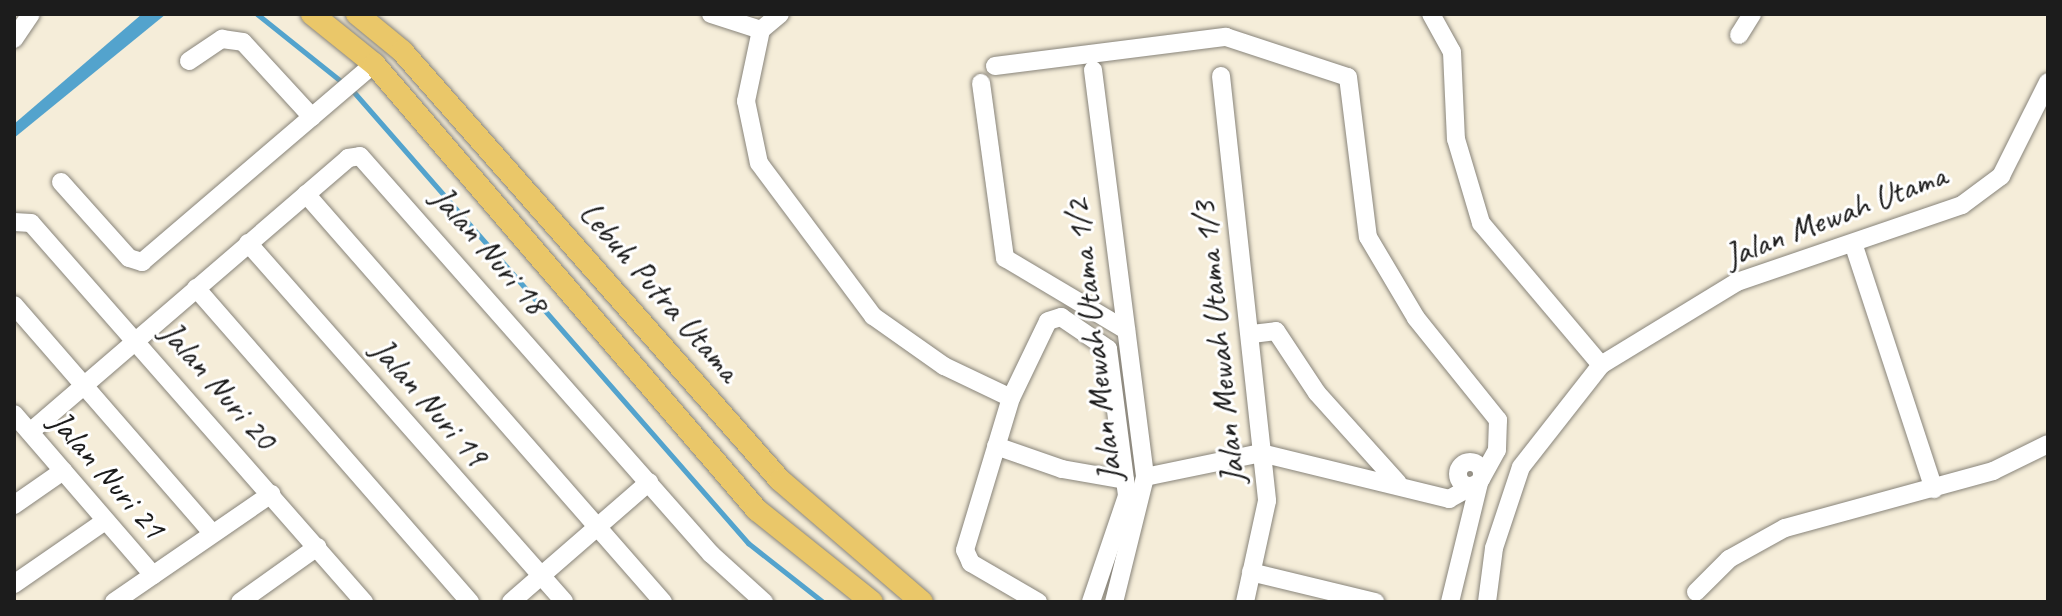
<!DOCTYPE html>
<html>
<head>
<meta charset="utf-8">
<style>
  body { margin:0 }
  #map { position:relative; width:2062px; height:616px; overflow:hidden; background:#f5edd9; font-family:Caveat,sans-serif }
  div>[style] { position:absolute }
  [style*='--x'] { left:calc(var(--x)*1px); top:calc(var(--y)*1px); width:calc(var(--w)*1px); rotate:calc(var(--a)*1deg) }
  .water>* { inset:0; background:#53a3cd }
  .stream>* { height:5px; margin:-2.5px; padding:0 2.5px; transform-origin:2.5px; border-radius:2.5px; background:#53a3cd }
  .roads { filter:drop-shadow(0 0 2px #88847a) drop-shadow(0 0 2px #88847a) }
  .minor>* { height:18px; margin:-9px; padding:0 9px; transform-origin:9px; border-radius:9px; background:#fff }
  .minor>.ring { margin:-9px; padding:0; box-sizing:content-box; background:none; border:18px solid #fff; border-radius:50% }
  .major>* { height:22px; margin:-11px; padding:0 11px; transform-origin:11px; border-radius:11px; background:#eac769 }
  span { translate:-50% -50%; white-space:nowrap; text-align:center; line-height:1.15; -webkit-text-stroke:6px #fff; paint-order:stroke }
  .street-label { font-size:34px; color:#1c1c1c }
  .frame { position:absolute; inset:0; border:16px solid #1c1c1c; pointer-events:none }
</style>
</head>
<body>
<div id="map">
  <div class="water">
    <i style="clip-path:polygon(142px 14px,166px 14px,14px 138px,14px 124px)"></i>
  </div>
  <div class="stream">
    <i style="--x:257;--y:14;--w:122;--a:38.7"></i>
    <i style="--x:352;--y:90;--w:602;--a:48.84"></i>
    <i style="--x:748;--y:543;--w:95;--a:38.2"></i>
  </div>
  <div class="roads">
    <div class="minor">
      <i style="--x:711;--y:14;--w:52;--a:17.7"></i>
      <i style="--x:780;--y:14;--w:25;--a:140"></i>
      <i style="--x:761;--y:30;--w:73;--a:101.9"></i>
      <i style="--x:746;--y:101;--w:63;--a:78.2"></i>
      <i style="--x:759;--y:163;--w:191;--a:53.3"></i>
      <i style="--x:873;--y:316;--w:87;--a:35.2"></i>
      <i style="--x:944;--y:366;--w:74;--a:25.5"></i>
      <i style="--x:1431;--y:14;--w:43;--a:61.1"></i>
      <i style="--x:1452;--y:52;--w:87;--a:87.4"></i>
      <i style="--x:1456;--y:139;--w:88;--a:73.4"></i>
      <i style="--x:1481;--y:223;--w:186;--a:49.8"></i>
      <i style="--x:1739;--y:35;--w:25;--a:-58"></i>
      <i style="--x:14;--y:39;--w:30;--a:-56"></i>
      <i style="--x:189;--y:61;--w:40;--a:-34"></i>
      <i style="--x:222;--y:39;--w:21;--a:8"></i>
      <i style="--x:243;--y:42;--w:102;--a:47.4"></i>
      <i style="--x:995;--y:66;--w:233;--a:-7.2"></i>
      <i style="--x:1226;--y:37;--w:128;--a:18.2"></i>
      <i style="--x:1348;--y:77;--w:161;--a:82.9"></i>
      <i style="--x:1368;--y:237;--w:94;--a:59.3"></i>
      <i style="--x:1416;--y:318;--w:131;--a:51.2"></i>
      <i style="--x:1498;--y:420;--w:30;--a:92"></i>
      <i style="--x:1497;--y:450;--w:33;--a:119"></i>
      <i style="--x:1093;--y:70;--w:410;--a:82.7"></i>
      <i style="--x:1145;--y:477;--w:129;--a:103.9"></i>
      <i style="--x:1221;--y:76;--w:427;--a:83.8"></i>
      <i style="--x:1267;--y:501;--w:103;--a:102.3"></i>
      <i style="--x:981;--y:83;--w:177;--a:82.2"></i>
      <i style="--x:1005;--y:258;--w:141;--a:30.8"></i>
      <i style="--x:61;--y:182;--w:102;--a:48.2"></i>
      <i style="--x:129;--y:258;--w:14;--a:17"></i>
      <i style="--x:142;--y:262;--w:305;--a:-40.5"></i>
      <i style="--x:306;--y:194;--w:542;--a:48.81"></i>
      <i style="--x:14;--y:222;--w:17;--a:3"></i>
      <i style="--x:31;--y:223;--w:505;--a:48.7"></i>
      <i style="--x:248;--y:243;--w:478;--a:48.6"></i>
      <i style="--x:1854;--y:246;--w:256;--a:71.8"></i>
      <i style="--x:196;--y:288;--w:417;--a:48.9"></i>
      <i style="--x:14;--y:305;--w:302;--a:49"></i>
      <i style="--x:1252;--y:334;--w:24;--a:-7"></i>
      <i style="--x:1276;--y:331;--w:74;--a:56.5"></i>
      <i style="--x:1317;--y:393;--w:121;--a:48"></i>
      <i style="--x:14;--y:414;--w:213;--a:49.2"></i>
      <i style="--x:30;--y:432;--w:420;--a:-40.7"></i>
      <i style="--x:348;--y:158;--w:12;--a:-9"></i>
      <i style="--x:360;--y:156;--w:531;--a:48.59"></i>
      <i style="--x:711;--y:554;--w:72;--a:42.2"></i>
      <i style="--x:996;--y:446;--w:70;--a:19.2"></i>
      <i style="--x:1062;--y:469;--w:64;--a:9.9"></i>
      <i class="ring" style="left:1458px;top:462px;width:6px;height:6px"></i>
      <i style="--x:1145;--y:477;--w:118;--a:-11.7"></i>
      <i style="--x:1261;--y:453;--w:194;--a:13.7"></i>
      <i style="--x:1449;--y:499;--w:29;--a:-29"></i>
      <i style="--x:14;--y:505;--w:60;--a:-34.8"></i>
      <i style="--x:1251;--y:572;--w:128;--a:13.6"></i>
      <i style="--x:14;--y:584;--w:111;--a:-34.7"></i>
      <i style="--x:1696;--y:592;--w:47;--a:-45"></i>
      <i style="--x:1729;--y:559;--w:64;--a:-29"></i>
      <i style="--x:1785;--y:528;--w:216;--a:-15.3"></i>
      <i style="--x:1993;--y:471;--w:61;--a:-26.1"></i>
      <i style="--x:114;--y:602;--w:191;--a:-34.5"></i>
      <i style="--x:240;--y:602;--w:95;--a:-35.5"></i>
      <i style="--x:511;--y:602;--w:183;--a:-41"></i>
      <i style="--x:1038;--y:602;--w:78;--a:-149.8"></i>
      <i style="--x:971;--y:563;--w:14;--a:-115"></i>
      <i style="--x:965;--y:550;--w:159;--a:-73.2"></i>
      <i style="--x:1011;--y:398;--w:85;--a:-64.3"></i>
      <i style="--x:1048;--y:321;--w:14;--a:-17"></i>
      <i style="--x:1061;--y:317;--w:57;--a:34.2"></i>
      <i style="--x:1108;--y:349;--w:148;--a:82.6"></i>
      <i style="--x:1127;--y:496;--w:112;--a:108.8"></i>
      <i style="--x:1450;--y:602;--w:122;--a:-76.3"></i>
      <i style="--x:1487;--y:602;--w:54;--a:-82.6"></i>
      <i style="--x:1494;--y:548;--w:85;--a:-71.6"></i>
      <i style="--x:1521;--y:467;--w:130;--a:-51.9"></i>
      <i style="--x:1601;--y:365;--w:159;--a:-31.4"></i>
      <i style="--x:1737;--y:282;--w:238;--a:-18.9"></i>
      <i style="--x:1962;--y:205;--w:49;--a:-36.6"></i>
      <i style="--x:2001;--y:176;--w:105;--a:-63.4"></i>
    </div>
    <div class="major">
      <i style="--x:312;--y:14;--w:80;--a:38.9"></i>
      <i style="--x:374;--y:64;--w:588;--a:49.35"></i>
      <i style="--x:757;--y:510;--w:147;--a:38.7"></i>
      <i style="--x:357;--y:14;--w:58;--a:39.4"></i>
      <i style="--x:402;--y:51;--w:572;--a:48.62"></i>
      <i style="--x:780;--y:480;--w:187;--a:40.7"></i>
    </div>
  </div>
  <div class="street-label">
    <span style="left:1835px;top:215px;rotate:-21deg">Jalan Mewah Utama</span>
    <span style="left:490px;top:250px;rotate:49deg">Jalan Nuri 18</span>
    <span style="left:660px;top:291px;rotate:49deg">Lebuh Putra Utama</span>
    <span style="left:1093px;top:341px;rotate:-97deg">Jalan Mewah Utama 1/2</span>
    <span style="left:1218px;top:343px;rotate:-96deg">Jalan Mewah Utama 1/3</span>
    <span style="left:219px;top:385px;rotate:49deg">Jalan Nuri 20</span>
    <span style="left:430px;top:402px;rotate:49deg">Jalan Nuri 19</span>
    <span style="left:108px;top:474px;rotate:49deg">Jalan Nuri 21</span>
  </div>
  <div class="frame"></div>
</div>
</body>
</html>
